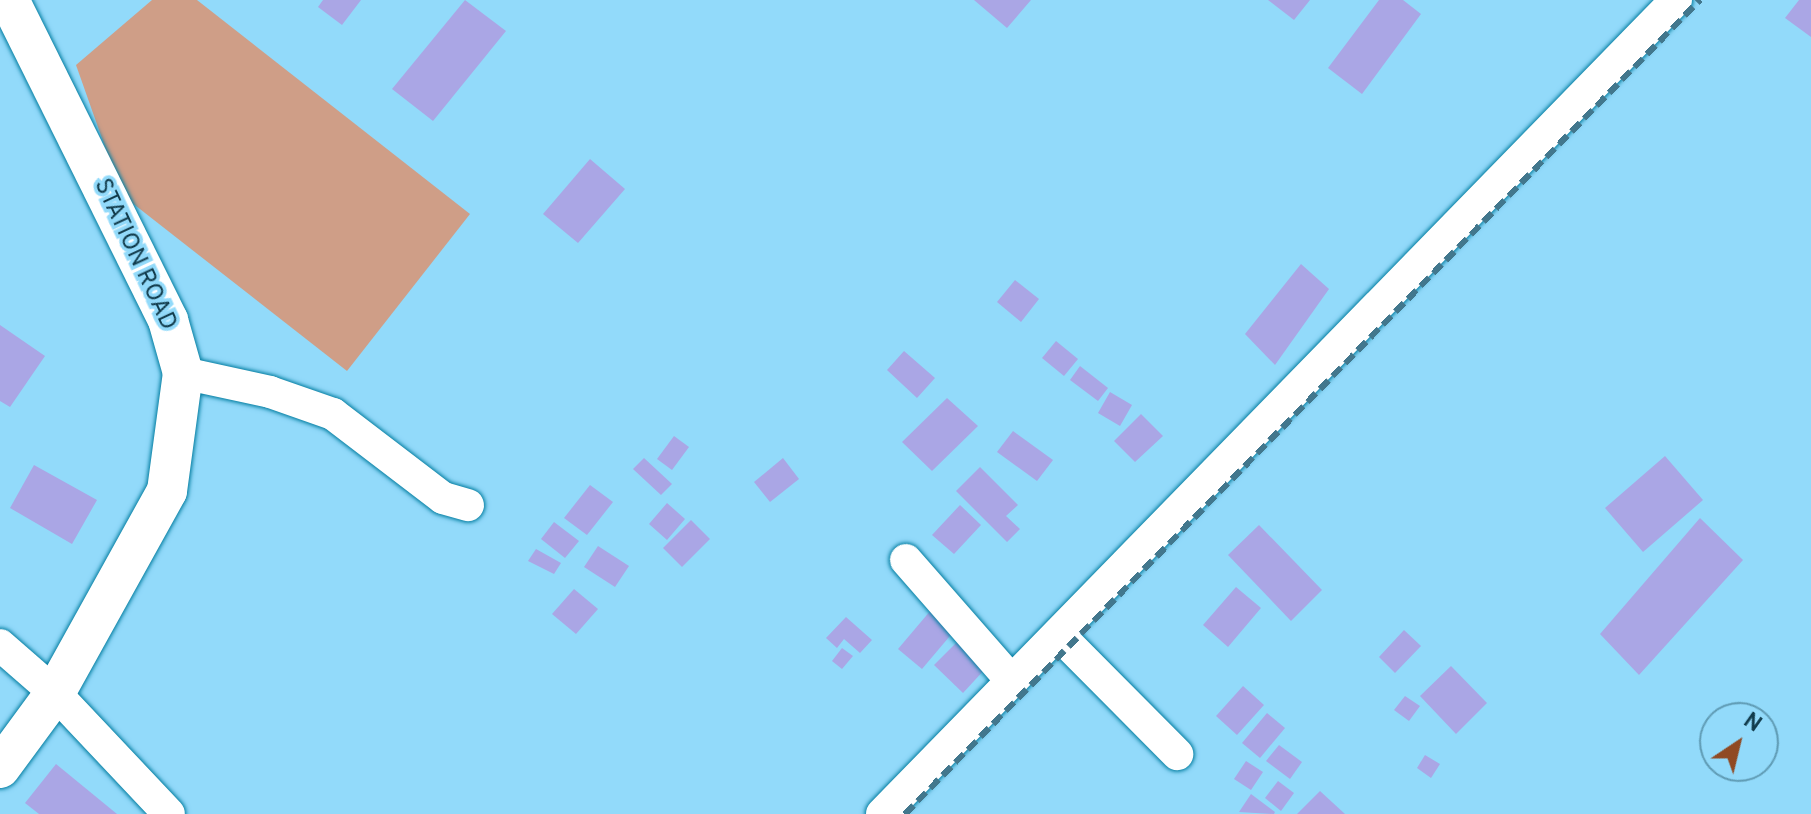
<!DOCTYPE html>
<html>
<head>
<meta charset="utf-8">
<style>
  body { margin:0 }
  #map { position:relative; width:1811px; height:814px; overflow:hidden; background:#92dafa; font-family:Overpass,sans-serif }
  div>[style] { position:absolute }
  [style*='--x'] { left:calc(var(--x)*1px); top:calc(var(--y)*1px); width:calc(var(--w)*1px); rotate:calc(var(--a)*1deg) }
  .green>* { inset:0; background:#cf9e87 }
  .building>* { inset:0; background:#aaa6e5 }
  .roads { filter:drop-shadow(0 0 2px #037da1) drop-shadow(0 0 2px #037da1) }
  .minor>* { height:32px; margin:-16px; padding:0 16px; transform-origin:16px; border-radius:16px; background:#fff }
  .tertiary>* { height:40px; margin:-20px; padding:0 20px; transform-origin:20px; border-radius:20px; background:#fff }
  .rail>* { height:6px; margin-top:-3px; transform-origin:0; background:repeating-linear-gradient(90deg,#42778d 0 12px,transparent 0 18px) }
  span { translate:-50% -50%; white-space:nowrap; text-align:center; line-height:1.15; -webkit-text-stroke:7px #92dafa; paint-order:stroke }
  .street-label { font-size:24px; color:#123c4c }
  .north { position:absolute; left:1699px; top:702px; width:80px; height:80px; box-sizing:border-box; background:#92dafa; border:2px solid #5f9bb4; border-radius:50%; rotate:35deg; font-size:22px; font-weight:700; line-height:32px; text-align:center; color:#123c4c }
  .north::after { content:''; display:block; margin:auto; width:28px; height:36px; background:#904a23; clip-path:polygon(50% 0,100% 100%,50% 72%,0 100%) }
</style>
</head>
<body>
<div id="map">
  <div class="green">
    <i style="clip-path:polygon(152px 0,197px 0,470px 214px,347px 371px,122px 195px,76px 65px)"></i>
  </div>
  <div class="building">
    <i style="clip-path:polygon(323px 0,361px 0,342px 25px,318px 7px)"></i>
    <i style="clip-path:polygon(465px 0,506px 31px,433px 121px,392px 89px)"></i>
    <i style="clip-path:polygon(974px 0,1031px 0,1007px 28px)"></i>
    <i style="clip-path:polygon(1268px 0,1310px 0,1294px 20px)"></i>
    <i style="clip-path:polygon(1379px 0,1403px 0,1421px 14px,1362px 94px,1328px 68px)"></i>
    <i style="clip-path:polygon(1799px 0,1811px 0,1811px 37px,1785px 18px)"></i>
    <i style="clip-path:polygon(590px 159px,625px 189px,578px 243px,543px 214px)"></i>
    <i style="clip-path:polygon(1301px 264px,1329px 289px,1275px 365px,1245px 334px)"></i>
    <i style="clip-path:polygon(1015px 280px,1039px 299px,1021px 322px,997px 302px)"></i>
    <i style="clip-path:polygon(0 325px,45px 356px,10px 407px,0 401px)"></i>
    <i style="clip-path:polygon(1056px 341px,1078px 359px,1064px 376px,1042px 358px)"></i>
    <i style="clip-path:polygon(904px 351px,935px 378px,917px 398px,887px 370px)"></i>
    <i style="clip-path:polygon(1080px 366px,1108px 388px,1098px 401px,1070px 380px)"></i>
    <i style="clip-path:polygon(1110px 392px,1132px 405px,1120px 426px,1098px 413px)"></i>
    <i style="clip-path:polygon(947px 398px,978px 426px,932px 471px,902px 442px)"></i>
    <i style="clip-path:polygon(1141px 414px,1163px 436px,1135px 462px,1114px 441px)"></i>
    <i style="clip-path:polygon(1013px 431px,1053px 460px,1037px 481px,997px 452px)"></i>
    <i style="clip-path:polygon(674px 436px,689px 447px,672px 470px,657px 459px)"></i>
    <i style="clip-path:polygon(1665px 456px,1703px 500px,1643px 552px,1605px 508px)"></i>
    <i style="clip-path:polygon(644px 458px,672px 484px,661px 495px,633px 469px)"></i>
    <i style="clip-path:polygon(783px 458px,799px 479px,770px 502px,754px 482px)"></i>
    <i style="clip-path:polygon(34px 465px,97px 500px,72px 544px,10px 508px)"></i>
    <i style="clip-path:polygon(980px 467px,1018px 505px,1006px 516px,1020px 529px,1007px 542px,956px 491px)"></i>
    <i style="clip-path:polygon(590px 485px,613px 502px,587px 535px,564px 518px)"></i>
    <i style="clip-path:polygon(667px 503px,685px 519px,667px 540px,649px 524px)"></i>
    <i style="clip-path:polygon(960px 505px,981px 525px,954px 554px,932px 535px)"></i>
    <i style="clip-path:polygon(1700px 518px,1743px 560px,1639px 675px,1600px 634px)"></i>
    <i style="clip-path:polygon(691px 520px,710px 539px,682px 567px,663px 548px)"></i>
    <i style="clip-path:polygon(554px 522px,579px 541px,565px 558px,541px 539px)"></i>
    <i style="clip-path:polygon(1259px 525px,1322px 590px,1291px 621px,1228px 555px)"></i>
    <i style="clip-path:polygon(598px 546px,629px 566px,615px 587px,584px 567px)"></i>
    <i style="clip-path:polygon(536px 549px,561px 563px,554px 574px,528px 561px)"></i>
    <i style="clip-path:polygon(1236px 587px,1261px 608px,1228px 647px,1203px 625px)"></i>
    <i style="clip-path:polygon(574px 589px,598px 609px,576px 634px,552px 614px)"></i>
    <i style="clip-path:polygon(931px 610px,955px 630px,922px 669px,898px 649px)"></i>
    <i style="clip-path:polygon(846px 617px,872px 640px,860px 653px,844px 639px,837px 648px,826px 638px)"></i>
    <i style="clip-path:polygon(1404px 630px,1421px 646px,1395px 673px,1379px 657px)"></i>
    <i style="clip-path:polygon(958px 641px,986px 668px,963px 693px,934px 665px)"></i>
    <i style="clip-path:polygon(842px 648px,853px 656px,842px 669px,832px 661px)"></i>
    <i style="clip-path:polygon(1451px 666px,1487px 703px,1456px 734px,1420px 696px)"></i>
    <i style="clip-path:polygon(1243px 686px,1264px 705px,1237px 735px,1216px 716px)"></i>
    <i style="clip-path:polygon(1405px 696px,1420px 706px,1409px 721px,1394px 710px)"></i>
    <i style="clip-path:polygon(1267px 713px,1285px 728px,1260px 758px,1242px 743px)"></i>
    <i style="clip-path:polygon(1279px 745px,1302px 762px,1290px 779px,1266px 761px)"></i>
    <i style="clip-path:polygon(1425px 755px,1440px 764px,1431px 778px,1417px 768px)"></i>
    <i style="clip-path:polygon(1246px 761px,1263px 772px,1251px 790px,1234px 779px)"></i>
    <i style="clip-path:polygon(56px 764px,117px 814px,39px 814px,25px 803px)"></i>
    <i style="clip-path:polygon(1278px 781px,1294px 793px,1281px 811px,1265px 798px)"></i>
    <i style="clip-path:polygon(1320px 791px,1345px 814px,1297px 814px)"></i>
    <i style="clip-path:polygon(1251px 794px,1275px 812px,1274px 814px,1239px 812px)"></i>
  </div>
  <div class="roads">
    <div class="minor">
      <i style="--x:183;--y:373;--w:89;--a:12.3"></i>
      <i style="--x:270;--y:392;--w:67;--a:19.2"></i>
      <i style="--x:333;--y:414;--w:138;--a:37.4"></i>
      <i style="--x:443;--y:498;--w:26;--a:16"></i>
      <i style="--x:906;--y:560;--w:161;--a:48.8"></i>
      <i style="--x:1059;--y:635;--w:168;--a:45.2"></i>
      <i style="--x:0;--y:645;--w:73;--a:41.1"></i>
      <i style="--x:55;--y:693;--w:166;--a:46.7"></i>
      <i style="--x:882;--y:814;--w:1137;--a:-45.71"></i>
    </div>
    <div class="tertiary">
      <i style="--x:0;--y:768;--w:93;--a:-53.7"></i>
      <i style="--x:55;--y:693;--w:231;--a:-61"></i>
      <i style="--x:167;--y:491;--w:119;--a:-82.3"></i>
      <i style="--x:183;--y:373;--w:55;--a:-105.8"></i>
      <i style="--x:168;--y:320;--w:357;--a:-116.4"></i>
    </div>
  </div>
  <div class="rail">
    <i style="--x:905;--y:814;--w:1138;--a:-45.68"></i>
  </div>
  <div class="street-label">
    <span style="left:134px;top:255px;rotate:65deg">STATION ROAD</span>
  </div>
  <div class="north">N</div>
</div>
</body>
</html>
